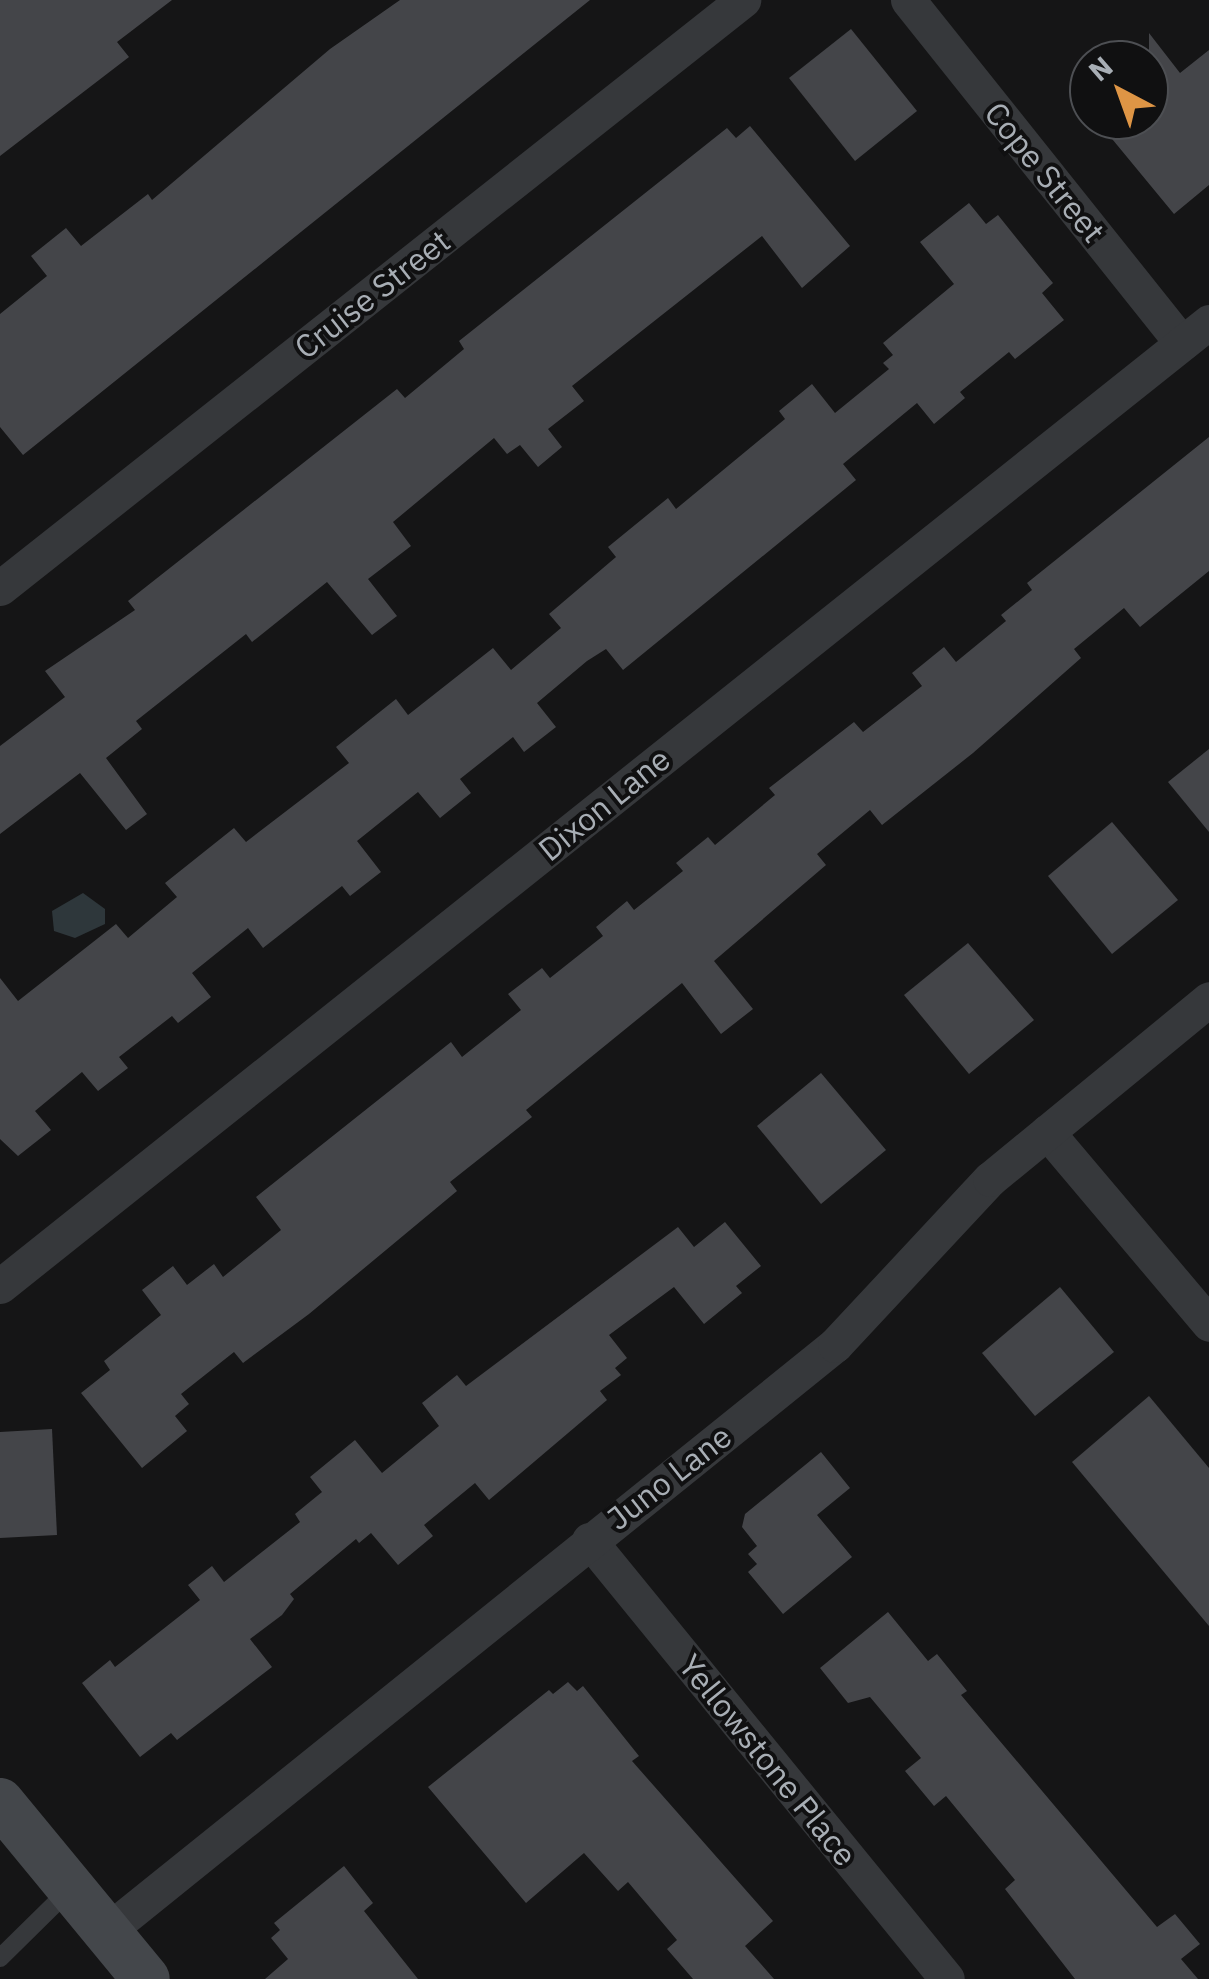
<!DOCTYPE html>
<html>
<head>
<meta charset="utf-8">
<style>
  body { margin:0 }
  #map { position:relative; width:1209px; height:1979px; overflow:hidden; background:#151516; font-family:"IBM Plex Sans",sans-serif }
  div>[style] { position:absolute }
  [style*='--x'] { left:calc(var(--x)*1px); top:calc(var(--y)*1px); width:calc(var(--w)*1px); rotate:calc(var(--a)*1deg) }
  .water>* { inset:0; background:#2e373b }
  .building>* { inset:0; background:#444549 }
  .lane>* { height:18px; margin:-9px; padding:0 9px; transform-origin:9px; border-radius:9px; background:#36383b }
  .street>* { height:35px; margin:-17.5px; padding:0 17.5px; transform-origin:17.5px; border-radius:17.5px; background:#36383b }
  .secondary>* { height:48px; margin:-24px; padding:0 24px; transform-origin:24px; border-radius:24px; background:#44474b }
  span { translate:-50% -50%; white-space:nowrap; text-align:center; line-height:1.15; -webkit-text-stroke:8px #101011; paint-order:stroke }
  .street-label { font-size:32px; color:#a8aeb5 }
  .north { position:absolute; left:1069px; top:40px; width:100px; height:100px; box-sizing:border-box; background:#101011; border:2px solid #4d4f53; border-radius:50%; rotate:319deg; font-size:28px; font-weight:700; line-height:40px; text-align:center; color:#a8aeb5 }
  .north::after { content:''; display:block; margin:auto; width:35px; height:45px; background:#de9545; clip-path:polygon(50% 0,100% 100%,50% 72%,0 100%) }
</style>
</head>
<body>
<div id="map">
  <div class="water">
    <i style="clip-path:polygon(83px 893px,105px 909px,105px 924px,75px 938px,54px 931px,52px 911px)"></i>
  </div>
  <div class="building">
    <i style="clip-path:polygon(0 0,172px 0,117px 42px,129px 57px,0 156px)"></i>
    <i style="clip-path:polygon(400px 0,590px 0,23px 455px,0 427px,0 314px,47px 276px,31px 256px,66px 228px,81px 246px,148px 194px,152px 200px,330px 49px)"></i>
    <i style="clip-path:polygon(851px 29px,917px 111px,855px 161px,789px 78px)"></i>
    <i style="clip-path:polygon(1149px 33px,1180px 73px,1209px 50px,1209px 185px,1174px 214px,1108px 134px,1125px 120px,1149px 120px)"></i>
    <i style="clip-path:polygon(750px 126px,850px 246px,802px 288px,762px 236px,572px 386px,584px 401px,548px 429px,562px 447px,538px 467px,520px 445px,507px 454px,494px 438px,393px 522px,411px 546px,368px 579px,397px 616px,372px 635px,327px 582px,252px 642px,246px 634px,136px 721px,142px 729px,106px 758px,147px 814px,126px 830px,80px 773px,0 834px,0 746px,65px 697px,45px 671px,135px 610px,128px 601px,397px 389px,405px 398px,464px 349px,459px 341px,727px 128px,736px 138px)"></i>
    <i style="clip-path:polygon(969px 203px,986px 224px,998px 215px,1039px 266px,1053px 283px,1042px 293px,1064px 320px,1015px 359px,1009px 352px,960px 392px,965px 398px,934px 424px,917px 403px,843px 464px,856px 480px,623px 670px,606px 649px,587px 661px,537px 703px,556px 727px,524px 752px,513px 737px,460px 779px,471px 793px,440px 818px,418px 792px,357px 841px,381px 872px,350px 896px,342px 886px,263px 948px,248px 928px,192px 973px,211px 997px,178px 1023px,172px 1016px,119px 1057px,128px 1068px,98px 1091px,82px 1072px,35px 1111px,51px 1130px,18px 1156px,0 1139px,0 978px,18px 1001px,116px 924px,128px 938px,177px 897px,165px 883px,234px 828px,246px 842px,349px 763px,336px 747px,396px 699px,408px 715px,493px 648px,511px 670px,561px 628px,549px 614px,616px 557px,608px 547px,668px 498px,676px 509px,785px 419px,779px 411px,812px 384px,835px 413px,889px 369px,883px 363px,893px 355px,883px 343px,954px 284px,920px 242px)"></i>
    <i style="clip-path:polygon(1209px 437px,1209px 571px,1140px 627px,1124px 608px,1074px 649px,1081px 658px,973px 753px,882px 825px,870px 810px,817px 854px,826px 865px,714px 961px,753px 1009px,721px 1034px,682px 983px,526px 1110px,532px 1117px,450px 1182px,457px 1191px,309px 1314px,243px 1363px,234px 1352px,181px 1394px,189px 1404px,175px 1416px,187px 1431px,142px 1468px,81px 1393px,110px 1370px,104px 1361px,161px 1315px,142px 1290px,173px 1266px,187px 1285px,214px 1264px,223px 1277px,281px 1230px,256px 1197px,451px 1042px,462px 1057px,521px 1010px,508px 994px,542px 968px,550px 978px,603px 936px,596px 927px,627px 901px,634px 910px,683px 871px,676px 863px,708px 837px,715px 845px,775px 795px,769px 788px,854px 722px,863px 732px,922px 686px,912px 673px,944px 647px,956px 662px,1006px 621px,1001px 615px,1032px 590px,1027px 583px)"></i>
    <i style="clip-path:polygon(1209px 749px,1209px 832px,1168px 782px)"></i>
    <i style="clip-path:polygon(1112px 822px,1178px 900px,1112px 954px,1048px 876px)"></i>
    <i style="clip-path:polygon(968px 943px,1034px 1020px,969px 1074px,904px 995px)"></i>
    <i style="clip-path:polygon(821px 1073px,886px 1150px,821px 1204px,757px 1126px)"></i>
    <i style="clip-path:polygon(725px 1222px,761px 1266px,736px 1286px,742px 1293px,704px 1324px,674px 1287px,609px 1335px,627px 1358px,615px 1368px,621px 1375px,600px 1391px,607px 1400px,489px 1500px,475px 1483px,424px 1525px,433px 1536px,398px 1565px,371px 1533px,359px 1543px,356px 1539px,290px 1594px,294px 1599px,282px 1615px,250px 1639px,272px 1667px,177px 1740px,171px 1733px,140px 1757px,82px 1683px,110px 1660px,115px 1667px,200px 1600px,188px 1585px,212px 1566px,224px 1582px,300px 1522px,295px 1514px,322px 1492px,310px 1477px,355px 1440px,382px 1473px,439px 1426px,422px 1403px,457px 1375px,466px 1386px,678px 1227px,694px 1247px)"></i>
    <i style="clip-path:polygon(1060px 1287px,1114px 1352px,1035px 1416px,982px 1353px)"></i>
    <i style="clip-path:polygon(1149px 1396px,1209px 1468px,1209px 1626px,1072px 1462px)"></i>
    <i style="clip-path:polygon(52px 1429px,57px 1535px,0 1538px,0 1432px)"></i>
    <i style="clip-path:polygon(821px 1452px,850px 1488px,817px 1515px,852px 1557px,783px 1614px,748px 1572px,757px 1564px,748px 1554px,757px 1546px,742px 1527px,745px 1514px)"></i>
    <i style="clip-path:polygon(888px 1612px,928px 1661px,937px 1654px,967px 1691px,961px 1695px,1157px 1927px,1175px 1914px,1200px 1944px,1181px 1959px,1198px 1979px,1075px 1979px,1005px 1889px,1015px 1880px,946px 1796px,934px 1806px,905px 1771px,921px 1758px,870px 1697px,848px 1703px,820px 1668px)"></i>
    <i style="clip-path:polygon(568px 1682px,577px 1691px,583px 1686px,639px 1756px,632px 1761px,773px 1921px,745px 1946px,774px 1979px,693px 1979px,667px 1949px,677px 1940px,628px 1882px,618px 1891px,584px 1853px,526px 1903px,428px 1787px,549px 1690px,553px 1694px)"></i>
    <i style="clip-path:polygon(344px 1866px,373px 1903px,364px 1911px,418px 1979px,265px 1979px,288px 1959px,271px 1938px,280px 1930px,274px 1923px)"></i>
  </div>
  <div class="lane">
    <i style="--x:0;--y:1958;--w:100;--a:-44.6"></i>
  </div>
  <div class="street">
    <i style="--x:908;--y:0;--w:439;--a:51.4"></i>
    <i style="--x:0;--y:588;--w:948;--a:-38.36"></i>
    <i style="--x:1047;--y:1132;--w:251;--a:49.8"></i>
    <i style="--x:0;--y:1286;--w:1546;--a:-38.57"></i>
    <i style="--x:589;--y:1540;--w:566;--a:50.8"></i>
    <i style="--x:106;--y:1932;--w:936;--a:-38.84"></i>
    <i style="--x:835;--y:1345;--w:227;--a:-47"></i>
    <i style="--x:990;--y:1179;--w:283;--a:-39.4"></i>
  </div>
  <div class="secondary">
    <i style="--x:0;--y:1802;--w:229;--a:50.5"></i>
  </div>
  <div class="street-label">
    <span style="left:1045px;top:172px;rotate:51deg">Cope Street</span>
    <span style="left:372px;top:294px;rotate:-38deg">Cruise Street</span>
    <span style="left:604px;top:804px;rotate:-39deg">Dixon Lane</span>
    <span style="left:669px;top:1477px;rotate:-38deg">Juno Lane</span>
    <span style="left:768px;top:1760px;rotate:51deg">Yellowstone Place</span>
  </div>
  <div class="north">N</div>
</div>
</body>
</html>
